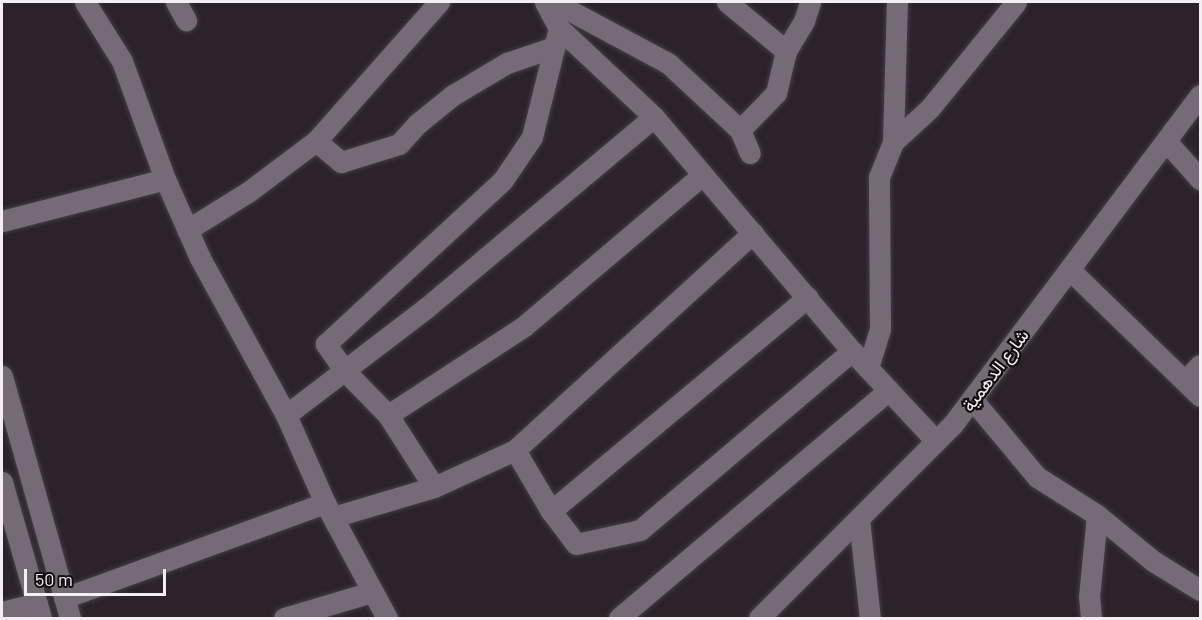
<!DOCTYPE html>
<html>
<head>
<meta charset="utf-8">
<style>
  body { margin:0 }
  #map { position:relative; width:1202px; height:620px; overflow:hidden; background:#2b222c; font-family:Barlow,Vazirmatn,sans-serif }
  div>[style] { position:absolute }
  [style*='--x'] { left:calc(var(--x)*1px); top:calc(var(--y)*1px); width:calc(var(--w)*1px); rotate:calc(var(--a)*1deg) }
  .roads { filter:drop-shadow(0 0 2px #443e45) drop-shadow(0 0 2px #443e45) }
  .street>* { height:21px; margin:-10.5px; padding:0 10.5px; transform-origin:10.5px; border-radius:10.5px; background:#756b76 }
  span { translate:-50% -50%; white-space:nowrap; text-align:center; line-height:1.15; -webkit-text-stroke:4.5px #110d11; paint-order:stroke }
  .street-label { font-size:18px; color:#f4eef4 }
  .frame { position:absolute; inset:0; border:3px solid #f4eef4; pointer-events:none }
  .scale { position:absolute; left:24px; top:569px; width:142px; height:27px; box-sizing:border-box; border:3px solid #f4eef4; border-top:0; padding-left:8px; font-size:18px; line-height:21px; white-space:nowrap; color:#f4eef4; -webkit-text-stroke:4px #110d11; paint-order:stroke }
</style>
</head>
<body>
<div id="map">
  <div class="roads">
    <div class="street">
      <i style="--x:85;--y:2;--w:70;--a:57.9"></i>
      <i style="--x:122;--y:61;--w:126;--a:70"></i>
      <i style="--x:165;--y:179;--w:86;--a:66.1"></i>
      <i style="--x:200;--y:258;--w:179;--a:61.3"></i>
      <i style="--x:286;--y:415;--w:96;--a:66.1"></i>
      <i style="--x:325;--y:503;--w:131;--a:61.7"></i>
      <i style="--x:176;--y:2;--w:21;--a:61"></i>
      <i style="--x:545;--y:2;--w:30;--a:62"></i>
      <i style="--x:559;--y:28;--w:130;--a:43.1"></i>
      <i style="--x:654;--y:117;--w:307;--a:49.8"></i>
      <i style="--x:852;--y:351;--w:123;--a:47"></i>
      <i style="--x:554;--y:2;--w:129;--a:28.2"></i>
      <i style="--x:668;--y:63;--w:98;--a:42.9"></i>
      <i style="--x:740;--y:130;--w:25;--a:67"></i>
      <i style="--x:727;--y:2;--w:77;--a:39.7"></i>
      <i style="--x:740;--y:130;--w:52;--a:-45.8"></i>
      <i style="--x:776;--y:93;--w:43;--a:-76.6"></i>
      <i style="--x:786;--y:51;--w:35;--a:-59"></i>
      <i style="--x:804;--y:21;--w:20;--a:-72"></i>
      <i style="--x:316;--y:141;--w:33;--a:40"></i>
      <i style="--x:341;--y:162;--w:61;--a:-17.2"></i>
      <i style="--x:399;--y:144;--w:27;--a:-48"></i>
      <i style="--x:417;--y:124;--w:46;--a:-38.9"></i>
      <i style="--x:453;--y:95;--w:63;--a:-30.7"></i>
      <i style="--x:507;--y:63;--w:50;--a:-18.8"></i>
      <i style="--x:893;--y:142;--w:50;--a:-42.6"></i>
      <i style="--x:930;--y:108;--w:136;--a:-50.9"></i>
      <i style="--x:1167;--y:142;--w:50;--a:48.3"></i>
      <i style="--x:2;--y:221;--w:168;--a:-14.4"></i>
      <i style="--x:187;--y:230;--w:72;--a:-31.9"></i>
      <i style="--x:248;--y:192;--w:85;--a:-36.9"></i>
      <i style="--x:316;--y:141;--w:186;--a:-48.5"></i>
      <i style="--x:1071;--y:271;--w:180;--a:44.1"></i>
      <i style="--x:868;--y:368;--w:41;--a:-72.9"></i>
      <i style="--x:880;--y:329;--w:152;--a:-90.4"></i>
      <i style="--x:879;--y:177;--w:38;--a:-68"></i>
      <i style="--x:893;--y:142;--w:140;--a:-88.4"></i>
      <i style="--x:2;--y:376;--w:251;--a:74.3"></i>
      <i style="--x:1185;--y:381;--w:22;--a:-47"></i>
      <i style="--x:972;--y:399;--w:102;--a:50.2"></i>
      <i style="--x:1037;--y:477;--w:71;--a:32.3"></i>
      <i style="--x:1097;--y:515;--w:72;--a:39.4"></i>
      <i style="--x:1153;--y:561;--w:55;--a:31.7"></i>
      <i style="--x:286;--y:415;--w:176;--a:-37.4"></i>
      <i style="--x:426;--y:308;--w:297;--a:-40"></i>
      <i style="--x:388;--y:415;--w:161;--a:-33.1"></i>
      <i style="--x:523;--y:327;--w:235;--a:-40.3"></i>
      <i style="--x:515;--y:450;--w:71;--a:59.5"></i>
      <i style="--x:551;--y:511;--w:41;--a:52.9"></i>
      <i style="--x:576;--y:544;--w:66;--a:-12.3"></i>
      <i style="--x:640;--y:530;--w:277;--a:-40.2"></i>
      <i style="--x:2;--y:482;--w:141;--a:74"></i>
      <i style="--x:434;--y:487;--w:85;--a:-122.6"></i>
      <i style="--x:388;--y:415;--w:63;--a:-134.4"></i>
      <i style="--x:344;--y:370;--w:32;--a:-125"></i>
      <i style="--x:326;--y:344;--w:241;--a:-42.8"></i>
      <i style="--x:503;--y:180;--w:52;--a:-56"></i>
      <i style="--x:532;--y:137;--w:112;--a:-76.1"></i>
      <i style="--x:551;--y:511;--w:334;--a:-39.8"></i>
      <i style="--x:333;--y:517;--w:105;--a:-16.5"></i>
      <i style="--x:434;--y:487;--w:89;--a:-24.6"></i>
      <i style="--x:515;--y:450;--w:322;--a:-42.4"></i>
      <i style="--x:859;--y:519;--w:100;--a:83.7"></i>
      <i style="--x:64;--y:598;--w:278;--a:-20"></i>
      <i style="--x:2;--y:612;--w:36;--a:-14"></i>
      <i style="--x:284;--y:618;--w:92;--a:-16.5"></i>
      <i style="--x:619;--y:618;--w:353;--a:-40.2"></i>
      <i style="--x:759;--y:618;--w:274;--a:-45"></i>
      <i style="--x:953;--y:424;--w:411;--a:-53.1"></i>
      <i style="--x:1091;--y:618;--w:21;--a:-95"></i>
      <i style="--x:1089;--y:597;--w:82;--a:-84.4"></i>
    </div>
  </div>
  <div class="street-label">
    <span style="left:995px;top:370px;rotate:-53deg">شارع الدهمية</span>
  </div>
  <div class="frame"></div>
  <div class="scale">50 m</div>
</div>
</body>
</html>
